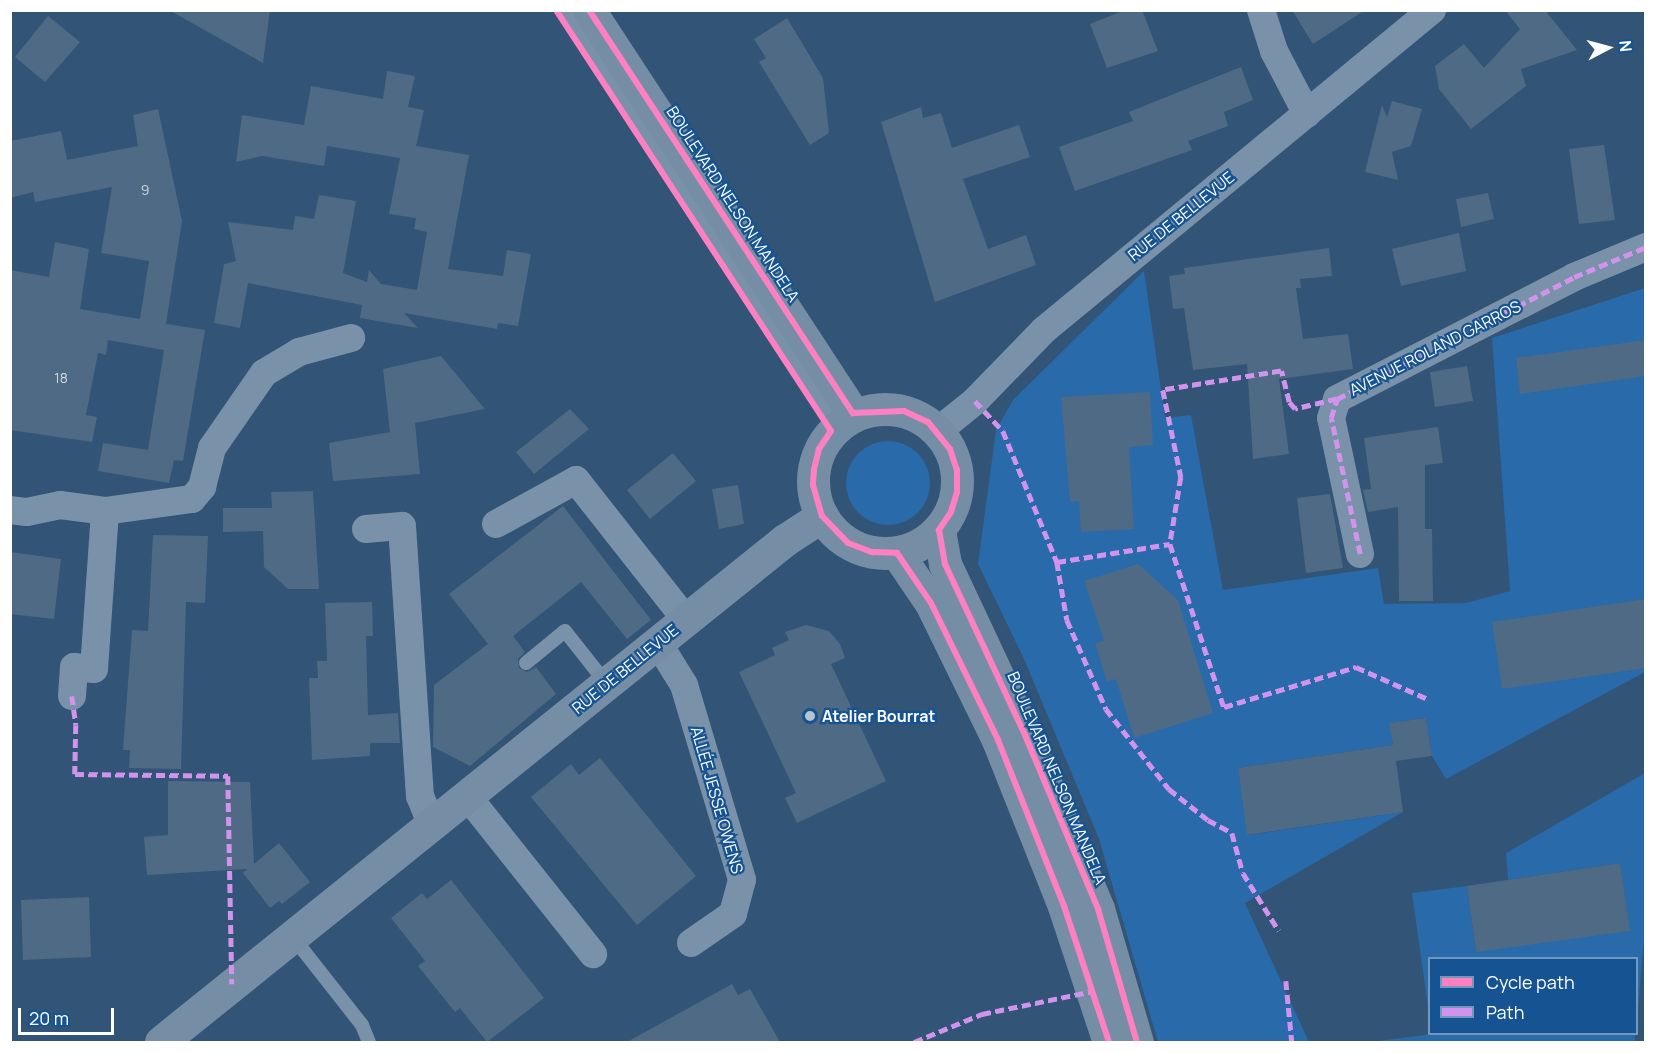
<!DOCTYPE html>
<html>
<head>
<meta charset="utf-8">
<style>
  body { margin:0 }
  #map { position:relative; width:1656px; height:1053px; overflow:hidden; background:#325476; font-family:Manrope,sans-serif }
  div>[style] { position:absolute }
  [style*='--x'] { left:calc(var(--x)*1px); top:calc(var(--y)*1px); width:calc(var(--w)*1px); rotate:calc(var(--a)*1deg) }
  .green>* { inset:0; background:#286aaa }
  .round { border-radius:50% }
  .building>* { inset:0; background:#4f6a85 }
  .lane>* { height:14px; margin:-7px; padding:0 7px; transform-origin:7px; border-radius:7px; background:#7991a9 }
  .street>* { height:28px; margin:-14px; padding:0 14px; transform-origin:14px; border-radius:14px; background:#7991a9 }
  .secondary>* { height:33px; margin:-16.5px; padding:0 16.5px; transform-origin:16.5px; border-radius:16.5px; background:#768ea5 }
  .secondary>.ring { margin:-16.5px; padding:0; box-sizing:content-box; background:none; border:33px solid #768ea5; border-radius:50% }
  .quiet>* { height:4.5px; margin-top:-2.25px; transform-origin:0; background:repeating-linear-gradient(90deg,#d193ec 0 9px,transparent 0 13.5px) }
  .cycleway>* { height:6px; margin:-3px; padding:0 3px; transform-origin:3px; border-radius:3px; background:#ff80c0 }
  .dots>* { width:16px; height:16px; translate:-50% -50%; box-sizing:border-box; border:3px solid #155393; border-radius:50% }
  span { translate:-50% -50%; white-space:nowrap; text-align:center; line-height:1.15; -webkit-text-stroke:4.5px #155393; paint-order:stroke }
  .number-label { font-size:14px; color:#d3dae0 }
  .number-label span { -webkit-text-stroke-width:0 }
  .street-label { font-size:16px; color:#fff }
  .poi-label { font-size:16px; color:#fff; font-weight:700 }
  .left { translate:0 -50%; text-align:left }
  .frame { position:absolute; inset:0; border:12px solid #fff; pointer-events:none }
  .legend { position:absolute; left:1428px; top:957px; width:210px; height:78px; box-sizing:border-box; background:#155393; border:2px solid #7398be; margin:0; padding:8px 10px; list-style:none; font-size:18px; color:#fff }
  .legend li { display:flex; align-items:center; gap:12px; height:30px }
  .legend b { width:30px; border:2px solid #7398be }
  .north { position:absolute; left:1578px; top:18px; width:60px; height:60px; -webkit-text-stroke:4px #155393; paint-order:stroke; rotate:84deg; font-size:16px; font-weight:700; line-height:24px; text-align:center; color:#fff }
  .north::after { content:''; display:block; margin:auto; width:21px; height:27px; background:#fff; clip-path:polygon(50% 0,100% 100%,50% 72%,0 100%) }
  .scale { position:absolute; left:18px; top:1008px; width:96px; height:27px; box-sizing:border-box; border:3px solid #fff; border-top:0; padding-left:8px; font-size:18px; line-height:21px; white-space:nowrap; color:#fff; -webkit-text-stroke:4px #155393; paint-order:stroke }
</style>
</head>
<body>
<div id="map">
  <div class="green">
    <i style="clip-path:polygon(1144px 271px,1165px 418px,1191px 415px,1223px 590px,1378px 568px,1384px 604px,1466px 603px,1510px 591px,1492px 338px,1645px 288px,1645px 672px,1446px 779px,1432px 756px,1426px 718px,1390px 723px,1393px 745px,1238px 768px,1248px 835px,1403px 812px,1245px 903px,1309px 1042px,1158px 1042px,1099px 839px,1024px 659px,978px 564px,996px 430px,1013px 400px)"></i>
    <i class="round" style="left:846px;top:441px;width:84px;height:84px"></i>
    <i style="clip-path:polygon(1645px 773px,1646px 916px,1637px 1020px,1636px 958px,1430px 958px,1429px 1014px,1412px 893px,1467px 886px,1476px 951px,1629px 930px,1620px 863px,1508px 880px,1506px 853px)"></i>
    <i style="clip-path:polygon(1432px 1034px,1635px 1034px,1635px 1042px,1370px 1042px)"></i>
  </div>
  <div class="building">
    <i style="clip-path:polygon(169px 10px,270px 10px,263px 63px)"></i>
    <i style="clip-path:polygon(1125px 10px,1142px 10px,1158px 51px,1107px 68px,1090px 24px)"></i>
    <i style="clip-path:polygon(1292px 10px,1365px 10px,1313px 44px)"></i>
    <i style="clip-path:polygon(1505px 10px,1545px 10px,1577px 50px,1521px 69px,1526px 86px,1471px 129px,1439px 89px,1435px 66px,1464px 44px,1484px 68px,1520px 29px)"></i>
    <i style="clip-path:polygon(48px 16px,80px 42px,45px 82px,15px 57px)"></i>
    <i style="clip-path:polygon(787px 18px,823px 78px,829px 133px,810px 145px,759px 62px,766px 58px,754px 39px)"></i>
    <i style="clip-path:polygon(1241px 67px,1253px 100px,1224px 112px,1228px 126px,1188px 141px,1192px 150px,1075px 191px,1059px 147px,1133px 121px,1129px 112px)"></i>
    <i style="clip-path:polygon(387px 71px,415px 76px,408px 107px,424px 110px,416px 146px,469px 155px,448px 269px,503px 276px,507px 250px,531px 254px,518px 326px,498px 323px,497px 329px,404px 313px,418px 328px,360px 318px,362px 305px,248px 283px,240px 328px,214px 323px,224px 264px,236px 261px,228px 222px,293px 230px,295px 216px,314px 219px,319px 195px,356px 201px,343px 273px,367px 282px,369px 270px,381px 284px,417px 290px,427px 232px,414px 229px,416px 218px,389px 214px,400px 158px,327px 146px,324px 166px,262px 156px,236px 162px,242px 115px,304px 125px,311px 86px,383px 99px)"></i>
    <i style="clip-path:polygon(1392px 101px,1422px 109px,1411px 146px,1392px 152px,1398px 180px,1365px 172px,1382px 105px,1387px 117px)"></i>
    <i style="clip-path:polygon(921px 107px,923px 118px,941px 113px,952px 148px,1019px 125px,1030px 157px,963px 179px,988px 249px,1026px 235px,1036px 265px,935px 302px,881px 122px)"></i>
    <i style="clip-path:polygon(158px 109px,182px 221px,166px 324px,205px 330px,183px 461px,174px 460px,169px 483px,98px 471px,103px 443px,148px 450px,164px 350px,108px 340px,106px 355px,98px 353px,86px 415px,97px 417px,92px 442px,10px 430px,10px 270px,49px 277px,55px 242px,89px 249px,80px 309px,140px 319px,149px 261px,101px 253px,112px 187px,35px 202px,33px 192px,10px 198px,10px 141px,61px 131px,67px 160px,138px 146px,133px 115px)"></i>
    <i style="clip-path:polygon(1604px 145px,1615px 220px,1579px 224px,1569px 149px)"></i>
    <i style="clip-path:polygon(1488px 193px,1494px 219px,1461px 227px,1456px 199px)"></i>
    <i style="clip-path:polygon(1459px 233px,1466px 271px,1401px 286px,1392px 249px)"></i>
    <i style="clip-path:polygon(1329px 248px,1332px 276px,1300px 279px,1301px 288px,1296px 288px,1303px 339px,1348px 334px,1353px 369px,1279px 379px,1289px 454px,1253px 459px,1247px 364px,1193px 370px,1184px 308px,1173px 309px,1169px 276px,1185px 274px,1184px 268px)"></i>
    <i style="clip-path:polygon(1646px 340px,1646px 376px,1520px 394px,1516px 358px)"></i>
    <i style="clip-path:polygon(441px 356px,485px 409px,415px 423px,420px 474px,333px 481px,329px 443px,390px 432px,383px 369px)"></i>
    <i style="clip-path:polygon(1467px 366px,1473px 401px,1435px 407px,1430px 372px)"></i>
    <i style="clip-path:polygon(1150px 392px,1153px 445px,1129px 447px,1134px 529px,1081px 532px,1079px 501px,1070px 502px,1061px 397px)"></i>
    <i style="clip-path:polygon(570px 409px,589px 429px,534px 474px,516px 452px)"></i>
    <i style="clip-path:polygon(1438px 427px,1443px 463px,1425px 465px,1425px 529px,1432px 529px,1433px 601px,1399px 601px,1398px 507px,1368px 512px,1363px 490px,1371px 489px,1364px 438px)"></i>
    <i style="clip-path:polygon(673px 453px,696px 481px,650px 519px,627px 490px)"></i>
    <i style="clip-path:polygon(738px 485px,744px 524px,719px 529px,712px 489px)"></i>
    <i style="clip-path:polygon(313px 491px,319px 589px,288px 589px,264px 567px,263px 531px,223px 532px,223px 508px,272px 508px,271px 492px)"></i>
    <i style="clip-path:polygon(1330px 494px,1343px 568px,1306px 573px,1297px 498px)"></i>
    <i style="clip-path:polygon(563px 506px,651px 620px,627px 639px,581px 582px,513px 636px,525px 652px,518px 659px,519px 668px,527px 672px,536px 667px,556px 694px,470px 766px,433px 747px,434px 685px,488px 644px,449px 594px)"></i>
    <i style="clip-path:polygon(153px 535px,208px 536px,205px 603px,186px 602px,181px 769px,129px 768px,130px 750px,123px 750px,132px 630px,148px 631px)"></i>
    <i style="clip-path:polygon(10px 552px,61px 559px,54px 619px,10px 614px)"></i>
    <i style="clip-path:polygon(1138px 564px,1178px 600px,1213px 713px,1134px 738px,1116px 679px,1107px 682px,1095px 643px,1104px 641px,1084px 581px)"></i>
    <i style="clip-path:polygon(1646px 599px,1646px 668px,1502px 689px,1492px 622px)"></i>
    <i style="clip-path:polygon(372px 602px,373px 636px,366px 636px,368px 715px,398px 713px,400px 743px,370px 743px,370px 756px,312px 760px,309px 678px,318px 678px,317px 661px,327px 661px,325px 603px)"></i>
    <i style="clip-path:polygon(806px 625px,829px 631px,840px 644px,845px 658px,831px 664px,886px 781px,797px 823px,785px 798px,796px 793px,739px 672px,775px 655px,772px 648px,789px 640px,785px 632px)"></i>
    <i style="clip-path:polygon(1426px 718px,1432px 756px,1396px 761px,1403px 812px,1247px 835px,1238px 768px,1393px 745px,1389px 723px)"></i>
    <i style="clip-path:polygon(600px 758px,696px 876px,637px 925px,531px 797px,571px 764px,579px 775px)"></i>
    <i style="clip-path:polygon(168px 781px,250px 782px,254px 864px,279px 843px,310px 882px,282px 904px,279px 901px,270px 908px,243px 873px,247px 869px,147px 875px,144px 837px,168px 835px)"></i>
    <i style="clip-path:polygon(1620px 863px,1630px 931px,1476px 952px,1467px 886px)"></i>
    <i style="clip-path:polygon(451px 880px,544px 998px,487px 1042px,460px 1008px,455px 1012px,418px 966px,425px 961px,391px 918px,422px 893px,427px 899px)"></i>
    <i style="clip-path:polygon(89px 897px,91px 957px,23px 960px,21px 900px)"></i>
    <i style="clip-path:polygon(732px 984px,738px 995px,750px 989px,780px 1042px,627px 1042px)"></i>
  </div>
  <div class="lane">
    <i style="--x:565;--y:10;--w:496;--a:56.9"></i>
    <i style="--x:526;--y:663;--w:50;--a:-39.4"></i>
    <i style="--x:565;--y:631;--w:66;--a:51.7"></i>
    <i style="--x:292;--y:936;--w:113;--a:51.8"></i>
    <i style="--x:362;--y:1025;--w:18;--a:68"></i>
  </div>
  <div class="street">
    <i style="--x:1261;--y:10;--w:43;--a:72.4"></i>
    <i style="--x:1274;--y:51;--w:71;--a:62.4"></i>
    <i style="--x:938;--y:431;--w:48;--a:-39"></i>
    <i style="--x:975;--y:401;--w:99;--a:-45.8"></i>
    <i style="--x:1044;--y:330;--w:503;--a:-39.51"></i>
    <i style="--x:10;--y:510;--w:17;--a:7"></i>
    <i style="--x:27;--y:512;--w:34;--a:-12"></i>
    <i style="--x:60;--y:505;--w:45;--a:7.6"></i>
    <i style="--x:105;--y:511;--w:88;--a:-7.9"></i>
    <i style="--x:192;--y:499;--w:16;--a:-50"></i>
    <i style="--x:202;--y:487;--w:40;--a:-75.6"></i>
    <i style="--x:212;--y:448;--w:91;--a:-55.3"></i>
    <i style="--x:264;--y:373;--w:41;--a:-31"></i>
    <i style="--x:299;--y:352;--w:54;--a:-15.1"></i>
    <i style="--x:496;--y:524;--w:91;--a:-28.8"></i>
    <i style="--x:576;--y:480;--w:178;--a:51.8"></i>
    <i style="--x:366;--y:529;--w:36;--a:-5"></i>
    <i style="--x:402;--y:526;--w:271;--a:86.2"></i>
    <i style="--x:420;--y:796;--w:32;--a:68"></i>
    <i style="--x:1360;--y:554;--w:139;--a:-102"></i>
    <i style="--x:1331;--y:418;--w:20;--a:-72"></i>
    <i style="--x:1337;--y:399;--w:267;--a:-27.2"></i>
    <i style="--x:1574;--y:277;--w:78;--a:-22.6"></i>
    <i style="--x:658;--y:643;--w:49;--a:58.2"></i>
    <i style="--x:684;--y:685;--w:203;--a:73.4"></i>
    <i style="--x:742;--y:880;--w:35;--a:105"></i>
    <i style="--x:733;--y:914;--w:51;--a:145.4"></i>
    <i style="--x:72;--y:696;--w:29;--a:-86"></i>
    <i style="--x:74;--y:667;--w:20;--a:6"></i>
    <i style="--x:94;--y:669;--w:158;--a:-86"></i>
    <i style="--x:468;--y:797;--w:201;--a:51.5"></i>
  </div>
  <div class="secondary">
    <i style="--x:589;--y:10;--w:482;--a:56.8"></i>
    <i class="ring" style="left:813px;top:409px;width:111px;height:111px"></i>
    <i style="--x:939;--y:530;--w:35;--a:80"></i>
    <i style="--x:945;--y:564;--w:189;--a:64.9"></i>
    <i style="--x:1025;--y:735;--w:189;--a:67.2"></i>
    <i style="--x:1098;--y:909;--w:139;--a:73.7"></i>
    <i style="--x:897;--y:553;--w:60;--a:55.8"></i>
    <i style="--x:931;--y:603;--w:153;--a:63.9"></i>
    <i style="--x:998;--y:740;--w:179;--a:68.3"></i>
    <i style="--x:1064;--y:906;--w:143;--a:71.7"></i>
    <i style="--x:161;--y:1042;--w:801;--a:-38.82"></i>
    <i style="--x:785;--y:540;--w:44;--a:-33"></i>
  </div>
  <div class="quiet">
    <i style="--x:1337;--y:399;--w:43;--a:166.6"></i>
    <i style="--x:1295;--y:409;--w:9;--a:-131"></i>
    <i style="--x:1289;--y:402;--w:32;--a:-104"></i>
    <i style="--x:1281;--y:371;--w:120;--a:170.9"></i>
    <i style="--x:1163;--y:390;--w:89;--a:78.3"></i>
    <i style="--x:1181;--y:477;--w:68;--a:99.3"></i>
    <i style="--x:1170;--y:544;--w:172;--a:71.7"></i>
    <i style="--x:1224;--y:707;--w:138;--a:-16.9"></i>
    <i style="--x:1356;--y:667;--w:79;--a:24"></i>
    <i style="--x:975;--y:401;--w:41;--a:47"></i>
    <i style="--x:1003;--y:431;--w:142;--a:67.6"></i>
    <i style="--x:1057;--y:562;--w:114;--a:-9.1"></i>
    <i style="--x:1360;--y:554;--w:139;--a:-102"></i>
    <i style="--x:1331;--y:418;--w:20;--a:-72"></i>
    <i style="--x:1337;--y:399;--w:267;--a:-27.2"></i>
    <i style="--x:1574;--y:277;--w:78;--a:-22.6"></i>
    <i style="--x:1057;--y:562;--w:59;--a:80.2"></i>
    <i style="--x:1067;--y:620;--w:97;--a:66.3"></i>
    <i style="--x:1106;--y:709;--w:102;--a:51.8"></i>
    <i style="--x:1169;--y:789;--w:50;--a:38.5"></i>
    <i style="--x:1208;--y:820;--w:27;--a:28"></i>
    <i style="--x:1232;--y:833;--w:41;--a:74.6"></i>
    <i style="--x:1243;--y:873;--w:68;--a:58.2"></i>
    <i style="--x:72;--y:696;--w:29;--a:82"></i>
    <i style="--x:76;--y:725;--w:49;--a:91.2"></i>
    <i style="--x:75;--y:774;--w:153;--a:0.7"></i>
    <i style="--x:228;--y:776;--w:208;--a:88.9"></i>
    <i style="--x:1286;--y:981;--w:61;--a:84.4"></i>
    <i style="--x:914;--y:1042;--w:74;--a:-22.4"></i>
    <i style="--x:982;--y:1014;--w:113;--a:-11.7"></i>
  </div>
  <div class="cycleway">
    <i style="--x:556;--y:10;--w:503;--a:56.85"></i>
    <i style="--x:831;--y:431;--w:22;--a:124"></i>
    <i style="--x:819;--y:449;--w:21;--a:104"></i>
    <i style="--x:814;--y:469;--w:16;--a:94"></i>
    <i style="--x:813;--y:485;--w:32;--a:74"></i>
    <i style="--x:822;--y:516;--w:37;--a:46"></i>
    <i style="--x:848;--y:543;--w:26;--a:21"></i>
    <i style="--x:872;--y:552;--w:25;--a:2"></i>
    <i style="--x:897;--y:553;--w:60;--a:55.8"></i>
    <i style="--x:931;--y:603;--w:153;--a:63.9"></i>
    <i style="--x:998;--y:740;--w:179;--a:68.3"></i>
    <i style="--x:1064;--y:906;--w:143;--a:71.7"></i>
    <i style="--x:589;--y:10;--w:482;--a:56.8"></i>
    <i style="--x:853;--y:413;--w:51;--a:-2.2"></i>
    <i style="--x:904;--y:411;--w:26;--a:25"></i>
    <i style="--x:928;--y:422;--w:35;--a:51"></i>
    <i style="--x:950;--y:449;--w:22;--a:72"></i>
    <i style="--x:957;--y:470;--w:22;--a:90"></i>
    <i style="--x:957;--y:492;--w:21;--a:107"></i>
    <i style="--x:951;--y:512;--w:22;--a:124"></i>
    <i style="--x:939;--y:530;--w:35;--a:80"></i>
    <i style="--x:945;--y:564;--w:189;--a:64.9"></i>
    <i style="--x:1025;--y:735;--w:189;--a:67.2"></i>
    <i style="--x:1098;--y:909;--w:139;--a:73.7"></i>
  </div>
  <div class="dots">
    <i style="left:810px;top:716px;background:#b7c3cf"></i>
  </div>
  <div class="number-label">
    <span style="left:145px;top:190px">9</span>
    <span style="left:61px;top:378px">18</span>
  </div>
  <div class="street-label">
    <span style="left:733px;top:204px;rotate:57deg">BOULEVARD NELSON MANDELA</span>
    <span style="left:1181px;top:216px;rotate:-39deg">RUE DE BELLEVUE</span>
    <span style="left:1435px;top:348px;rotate:-27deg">AVENUE ROLAND GARROS</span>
    <span style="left:625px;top:669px;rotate:-39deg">RUE DE BELLEVUE</span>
    <span style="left:1057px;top:778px;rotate:67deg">BOULEVARD NELSON MANDELA</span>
    <span style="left:717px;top:800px;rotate:74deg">ALLÉE JESSE OWENS</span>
  </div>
  <div class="poi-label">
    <span class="left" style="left:822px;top:716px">Atelier Bourrat</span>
  </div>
  <div class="frame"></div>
  <ul class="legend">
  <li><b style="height:8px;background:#ff80c0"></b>Cycle path</li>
  <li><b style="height:8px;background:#d193ec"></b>Path</li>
  </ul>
  <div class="north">N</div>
  <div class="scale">20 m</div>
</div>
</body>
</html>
